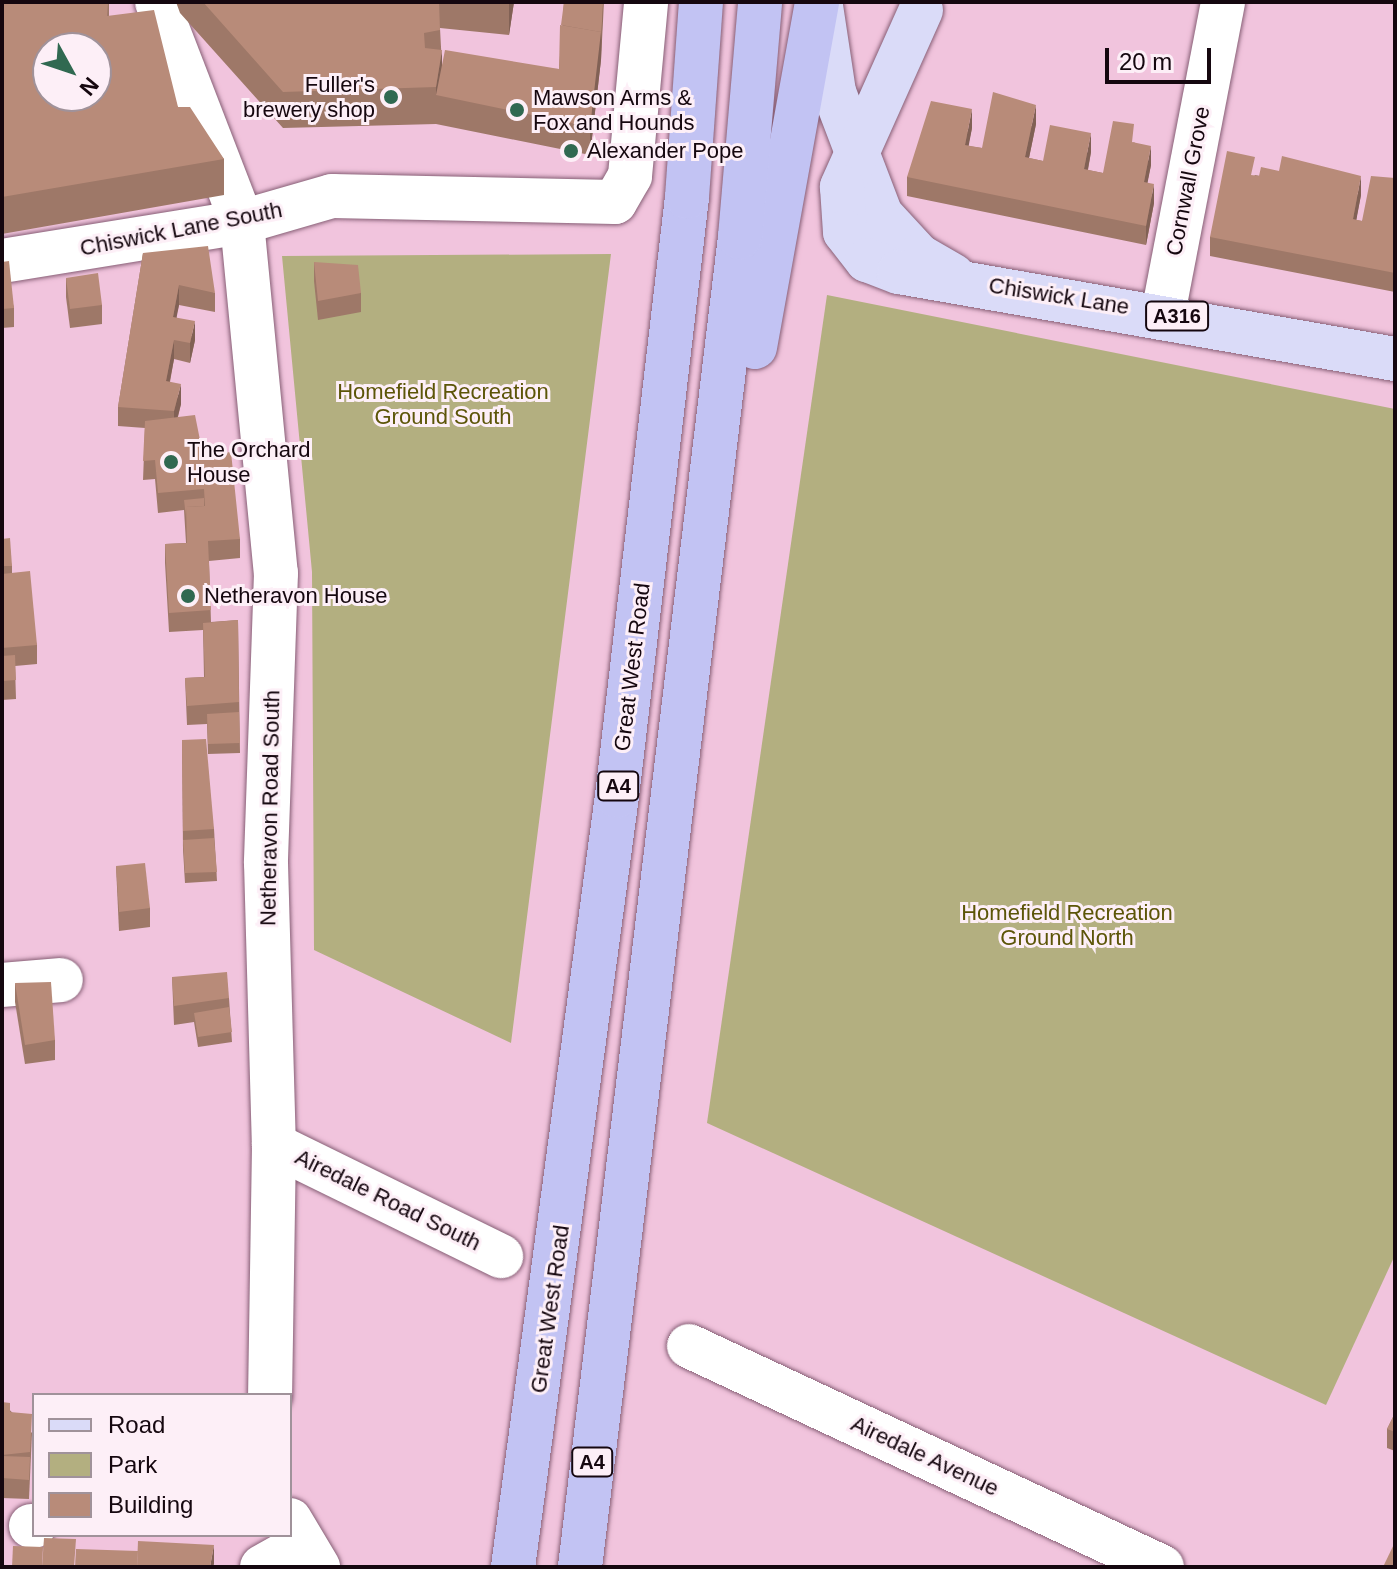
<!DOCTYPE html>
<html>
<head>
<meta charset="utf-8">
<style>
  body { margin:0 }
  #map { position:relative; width:1397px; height:1569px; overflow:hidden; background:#f1c4dd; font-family:Arial,sans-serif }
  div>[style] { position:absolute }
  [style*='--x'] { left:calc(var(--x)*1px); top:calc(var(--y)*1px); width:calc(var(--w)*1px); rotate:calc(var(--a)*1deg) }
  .green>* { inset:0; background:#b3af80 }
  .roads { filter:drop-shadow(0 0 2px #875f76) drop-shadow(0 0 2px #875f76) }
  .minor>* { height:44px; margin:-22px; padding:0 22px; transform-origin:22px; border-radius:22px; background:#fff }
  .major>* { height:44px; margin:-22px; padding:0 22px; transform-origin:22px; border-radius:22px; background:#dadbf8 }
  .highway>* { height:44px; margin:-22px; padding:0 22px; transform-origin:22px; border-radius:22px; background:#c2c3f3 }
  .wall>* { inset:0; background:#9e7868 }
  .shaded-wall>* { inset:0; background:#816155 }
  .building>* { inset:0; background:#b88b79 }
  .dots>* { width:22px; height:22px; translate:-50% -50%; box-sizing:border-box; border:4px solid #fdeff7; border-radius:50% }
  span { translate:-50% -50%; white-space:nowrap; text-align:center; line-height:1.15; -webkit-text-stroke:6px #fdeff7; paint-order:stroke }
  .shield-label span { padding:2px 6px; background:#fdeff7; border:2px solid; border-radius:6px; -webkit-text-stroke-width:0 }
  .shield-label { font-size:20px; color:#15070f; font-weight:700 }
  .poi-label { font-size:22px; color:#15070f }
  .right { translate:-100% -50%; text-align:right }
  .left { translate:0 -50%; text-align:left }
  .street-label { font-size:22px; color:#15070f }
  .park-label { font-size:22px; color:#5c5508 }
  .frame { position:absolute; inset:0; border:4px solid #15070f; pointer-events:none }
  .legend { position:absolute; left:32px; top:1393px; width:260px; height:144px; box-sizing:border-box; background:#fdeff7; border:2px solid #a0929a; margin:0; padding:10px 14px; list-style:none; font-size:24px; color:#15070f }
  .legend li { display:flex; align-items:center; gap:16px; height:40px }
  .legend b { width:40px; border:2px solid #a0929a }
  .north { position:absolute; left:32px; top:32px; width:80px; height:80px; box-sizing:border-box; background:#fdeff7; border:2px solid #a0929a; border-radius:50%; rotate:130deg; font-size:22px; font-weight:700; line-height:32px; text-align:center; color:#15070f }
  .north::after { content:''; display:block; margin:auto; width:28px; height:36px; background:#306951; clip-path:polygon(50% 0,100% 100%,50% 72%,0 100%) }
  .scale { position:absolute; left:1105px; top:48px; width:106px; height:36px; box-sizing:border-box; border:4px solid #15070f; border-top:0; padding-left:10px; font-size:24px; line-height:28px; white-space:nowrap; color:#15070f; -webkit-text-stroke:6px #fdeff7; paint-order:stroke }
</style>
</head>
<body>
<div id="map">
  <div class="green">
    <i style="clip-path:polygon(611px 254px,511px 1043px,314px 950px,312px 572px,282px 256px)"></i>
    <i style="clip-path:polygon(827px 295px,1395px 409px,1395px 1255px,1326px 1405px,707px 1123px)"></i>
  </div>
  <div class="roads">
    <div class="minor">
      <i style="--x:157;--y:2;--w:236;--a:68.9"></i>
      <i style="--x:242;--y:222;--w:353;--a:84.5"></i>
      <i style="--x:276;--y:573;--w:290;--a:92"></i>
      <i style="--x:266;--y:863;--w:282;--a:88.4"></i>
      <i style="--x:274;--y:1145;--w:250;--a:90.9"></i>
      <i style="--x:2;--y:261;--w:243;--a:-9.2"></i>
      <i style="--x:242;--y:222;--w:94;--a:-16.1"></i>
      <i style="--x:332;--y:196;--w:283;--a:1.2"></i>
      <i style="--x:615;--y:202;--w:30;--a:-60"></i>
      <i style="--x:630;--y:176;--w:175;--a:-84.7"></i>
      <i style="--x:1163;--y:314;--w:318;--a:-79.1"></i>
      <i style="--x:2;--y:985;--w:59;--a:-4.8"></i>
      <i style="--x:274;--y:1145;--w:253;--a:26.1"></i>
      <i style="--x:689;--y:1346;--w:522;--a:25.04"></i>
      <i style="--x:290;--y:1520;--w:55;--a:59.2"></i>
      <i style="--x:31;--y:1526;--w:3;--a:0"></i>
      <i style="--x:262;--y:1567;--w:47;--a:-29.3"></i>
    </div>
    <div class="major">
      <i style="--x:821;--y:6;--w:87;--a:81.4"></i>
      <i style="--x:834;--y:92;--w:132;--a:69.1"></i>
      <i style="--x:881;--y:215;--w:56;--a:47.2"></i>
      <i style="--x:919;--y:256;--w:39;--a:30"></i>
      <i style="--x:921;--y:10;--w:194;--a:114.1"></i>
      <i style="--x:842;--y:187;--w:45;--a:86.2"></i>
      <i style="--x:845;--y:232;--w:36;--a:52"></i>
      <i style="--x:867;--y:260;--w:34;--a:21"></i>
      <i style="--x:899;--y:272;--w:504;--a:9.95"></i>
    </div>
    <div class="highway">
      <i style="--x:755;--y:347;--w:351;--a:-79.8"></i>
      <i style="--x:513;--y:1567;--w:778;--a:-82.32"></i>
      <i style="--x:617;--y:796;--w:603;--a:-83.33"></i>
      <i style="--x:687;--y:197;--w:196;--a:-85.9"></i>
      <i style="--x:580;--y:1567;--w:1340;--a:-83.14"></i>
      <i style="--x:740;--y:237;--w:236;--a:-85.1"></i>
    </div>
  </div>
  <div class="wall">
    <i style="clip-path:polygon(2px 2px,109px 2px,109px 16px,178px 107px,224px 159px,224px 195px,2px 234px)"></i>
    <i style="clip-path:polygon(176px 2px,514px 2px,509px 35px,440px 28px,442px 66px,559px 69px,564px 2px,604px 2px,601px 60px,590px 155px,436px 124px,283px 128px,180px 13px)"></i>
    <i style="clip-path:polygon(1036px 124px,1029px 158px,1043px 161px,1091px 152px,1088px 170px,1103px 173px,1134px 142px,1151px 165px,1147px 183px,1154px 203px,1146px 245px,907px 196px,907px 177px,972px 128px,968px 146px,982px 148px)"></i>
    <i style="clip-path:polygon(1255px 175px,1361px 195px,1356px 220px,1362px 221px,1395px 178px,1395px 292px,1210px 256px,1210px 237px)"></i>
    <i style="clip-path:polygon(143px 253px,215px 293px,215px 312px,179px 305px,176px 317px,195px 340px,190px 363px,174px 359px,170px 382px,181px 404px,178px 417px,203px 455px,240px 539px,240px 558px,209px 561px,211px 622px,238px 620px,240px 753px,208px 754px,207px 724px,187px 725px,185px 678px,204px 677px,203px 630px,169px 632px,165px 563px,165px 544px,186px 543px,184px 510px,158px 513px,155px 479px,143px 480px,145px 428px,118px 426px,118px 407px)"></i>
    <i style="clip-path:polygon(2px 262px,14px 308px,14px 327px,2px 328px)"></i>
    <i style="clip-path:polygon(314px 262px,361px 293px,361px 312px,318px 320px,314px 281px)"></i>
    <i style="clip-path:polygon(66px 278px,102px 305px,102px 324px,70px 328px,66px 297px)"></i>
    <i style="clip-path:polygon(2px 539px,12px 566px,12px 573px,37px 645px,37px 664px,15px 666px,16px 699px,2px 700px)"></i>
    <i style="clip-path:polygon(182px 740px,214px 829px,217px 881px,185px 883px,183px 850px)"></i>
    <i style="clip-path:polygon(116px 866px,150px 908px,150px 927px,119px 931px)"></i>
    <i style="clip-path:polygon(172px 977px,229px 998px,232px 1042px,198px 1047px,194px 1022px,174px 1025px)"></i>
    <i style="clip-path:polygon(15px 983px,55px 1040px,55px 1060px,25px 1064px,15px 1002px)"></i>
    <i style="clip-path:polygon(2px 1402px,32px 1433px,29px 1499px,2px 1498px)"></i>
    <i style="clip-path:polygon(1395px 1413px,1395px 1451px,1387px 1448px,1387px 1429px)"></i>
  </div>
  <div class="shaded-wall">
    <i style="clip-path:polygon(509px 2px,514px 2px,509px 35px)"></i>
    <i style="clip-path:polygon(603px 2px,601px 60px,590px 155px,590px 127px)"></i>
    <i style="clip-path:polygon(442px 50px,442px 87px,436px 95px,436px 87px)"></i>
    <i style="clip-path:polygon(1036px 105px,1036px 124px,1025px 177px,1025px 157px)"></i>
    <i style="clip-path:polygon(972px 109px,972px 128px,965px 165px,965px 145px)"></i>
    <i style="clip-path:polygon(1091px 133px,1091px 152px,1084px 189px,1084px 169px)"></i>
    <i style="clip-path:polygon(1151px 146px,1151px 165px,1144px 201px,1144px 182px)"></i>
    <i style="clip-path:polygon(1361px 176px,1361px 195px,1353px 238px,1353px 219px)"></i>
    <i style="clip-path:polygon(1154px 184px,1154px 203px,1146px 245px,1146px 226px)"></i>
    <i style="clip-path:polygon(179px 285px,179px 305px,173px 336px,173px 317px)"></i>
    <i style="clip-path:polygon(195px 321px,195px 340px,190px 363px,190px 343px)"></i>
    <i style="clip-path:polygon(174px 340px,174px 359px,166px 400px,166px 381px)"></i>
    <i style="clip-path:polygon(181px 384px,181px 404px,174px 430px,174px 411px)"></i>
    <i style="clip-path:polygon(214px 1545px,214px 1564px,213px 1567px,210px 1567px)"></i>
  </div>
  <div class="building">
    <i style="clip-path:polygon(evenodd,2px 2px,108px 2px,107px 16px,154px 10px,178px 107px,190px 107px,224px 159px,2px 197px,2px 2px,48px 48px,96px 48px,96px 96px,48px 96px,48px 48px)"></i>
    <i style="clip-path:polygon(203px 2px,439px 2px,440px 30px,424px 33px,425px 48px,442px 50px,436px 87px,283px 92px)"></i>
    <i style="clip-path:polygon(564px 2px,603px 2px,601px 41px,601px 32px,561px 25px)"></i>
    <i style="clip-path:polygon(560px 25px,601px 32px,590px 127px,436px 95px,445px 50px,559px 69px)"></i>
    <i style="clip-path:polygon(993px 92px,1036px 105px,1025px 157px,1043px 161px,1050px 125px,1091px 133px,1084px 169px,1103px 173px,1113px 121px,1134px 124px,1132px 142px,1151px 146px,1144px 182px,1154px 184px,1146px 226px,907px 177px,931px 101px,972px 109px,965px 145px,982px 148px)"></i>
    <i style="clip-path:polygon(1227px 151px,1255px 157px,1251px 175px,1259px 176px,1261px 167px,1279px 171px,1282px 156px,1361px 176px,1353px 219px,1362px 221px,1371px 176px,1395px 178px,1395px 273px,1210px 237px)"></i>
    <i style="clip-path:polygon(208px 246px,215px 293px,179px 285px,173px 317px,195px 321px,190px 343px,174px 340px,166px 381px,181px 384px,174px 411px,118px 407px,143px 253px)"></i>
    <i style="clip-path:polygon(9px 261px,14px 308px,2px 309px,2px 262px)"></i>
    <i style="clip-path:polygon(314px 262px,358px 265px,361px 293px,318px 301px)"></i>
    <i style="clip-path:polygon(98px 273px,102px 305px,70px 309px,66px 278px)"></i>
    <i style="clip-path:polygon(195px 415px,203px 455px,231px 452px,240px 539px,208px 541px,211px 610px,169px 613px,165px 544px,187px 543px,186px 507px,205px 506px,204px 489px,158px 493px,155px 460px,143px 461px,145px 421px)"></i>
    <i style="clip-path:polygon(204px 498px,204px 506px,186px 507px,186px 517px,184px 500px)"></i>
    <i style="clip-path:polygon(10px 538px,12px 566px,2px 566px,2px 539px)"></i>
    <i style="clip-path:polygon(30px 571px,37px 645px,2px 648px,2px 574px)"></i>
    <i style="clip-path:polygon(238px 620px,239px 702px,187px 706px,185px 678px,205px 677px,203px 623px)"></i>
    <i style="clip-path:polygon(15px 655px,16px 680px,2px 681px,2px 656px)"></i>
    <i style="clip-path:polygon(239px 712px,240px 743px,208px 744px,207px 714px)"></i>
    <i style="clip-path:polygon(206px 739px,214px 829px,183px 831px,182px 740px)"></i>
    <i style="clip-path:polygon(214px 838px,217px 872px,185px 873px,183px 840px)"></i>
    <i style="clip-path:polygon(145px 863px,150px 908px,119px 912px,116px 866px)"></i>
    <i style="clip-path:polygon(227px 972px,229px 998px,174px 1006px,172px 977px)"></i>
    <i style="clip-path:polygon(51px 982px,55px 1040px,25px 1045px,15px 983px)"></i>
    <i style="clip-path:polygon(229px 1007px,232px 1032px,198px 1037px,194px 1013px)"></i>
    <i style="clip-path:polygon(2px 1402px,10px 1403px,10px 1412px,32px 1414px,30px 1452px,2px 1455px)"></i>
    <i style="clip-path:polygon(1395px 1413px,1395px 1432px,1387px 1429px)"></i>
    <i style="clip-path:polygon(2px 1456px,30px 1457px,29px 1480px,2px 1478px)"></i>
    <i style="clip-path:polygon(44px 1538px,76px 1539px,74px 1567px,42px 1567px)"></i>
    <i style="clip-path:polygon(138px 1541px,214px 1545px,210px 1567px,137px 1567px)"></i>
    <i style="clip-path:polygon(1395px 1542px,1395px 1567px,1383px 1567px)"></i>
    <i style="clip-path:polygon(13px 1546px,43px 1547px,42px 1567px,12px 1567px)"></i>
    <i style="clip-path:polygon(76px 1549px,138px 1551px,137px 1567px,75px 1567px)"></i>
  </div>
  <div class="dots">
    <i style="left:391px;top:97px;background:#306951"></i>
    <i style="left:517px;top:110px;background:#306951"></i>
    <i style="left:571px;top:151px;background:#306951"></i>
    <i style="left:171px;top:462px;background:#306951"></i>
    <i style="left:188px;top:596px;background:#306951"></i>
  </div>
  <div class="shield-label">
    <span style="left:1177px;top:316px">A316</span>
    <span style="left:618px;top:786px">A4</span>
    <span style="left:592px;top:1462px">A4</span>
  </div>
  <div class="poi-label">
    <span class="right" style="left:375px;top:97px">Fuller's<br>brewery shop</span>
    <span class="left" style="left:533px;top:110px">Mawson Arms &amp;<br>Fox and Hounds</span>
    <span class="left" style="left:587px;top:151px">Alexander Pope</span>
    <span class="left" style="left:187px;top:462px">The Orchard<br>House</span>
    <span class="left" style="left:204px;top:596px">Netheravon House</span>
  </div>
  <div class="street-label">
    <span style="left:1188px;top:181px;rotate:-79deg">Cornwall Grove</span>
    <span style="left:181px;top:229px;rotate:-11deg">Chiswick Lane South</span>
    <span style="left:1059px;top:296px;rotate:9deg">Chiswick Lane</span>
    <span style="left:632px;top:667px;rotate:-83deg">Great West Road</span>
    <span style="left:270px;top:808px;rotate:-89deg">Netheravon Road South</span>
    <span style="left:388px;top:1200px;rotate:26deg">Airedale Road South</span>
    <span style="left:550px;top:1309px;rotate:-82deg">Great West Road</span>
    <span style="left:925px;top:1456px;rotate:25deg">Airedale Avenue</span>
  </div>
  <div class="park-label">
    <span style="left:443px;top:404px">Homefield Recreation<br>Ground South</span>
    <span style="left:1067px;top:925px">Homefield Recreation<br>Ground North</span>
  </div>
  <div class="frame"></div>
  <ul class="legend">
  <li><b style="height:10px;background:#dadbf8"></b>Road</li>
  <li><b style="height:22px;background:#b3af80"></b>Park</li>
  <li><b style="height:22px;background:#b88b79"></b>Building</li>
  </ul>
  <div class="north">N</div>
  <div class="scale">20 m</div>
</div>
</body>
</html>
